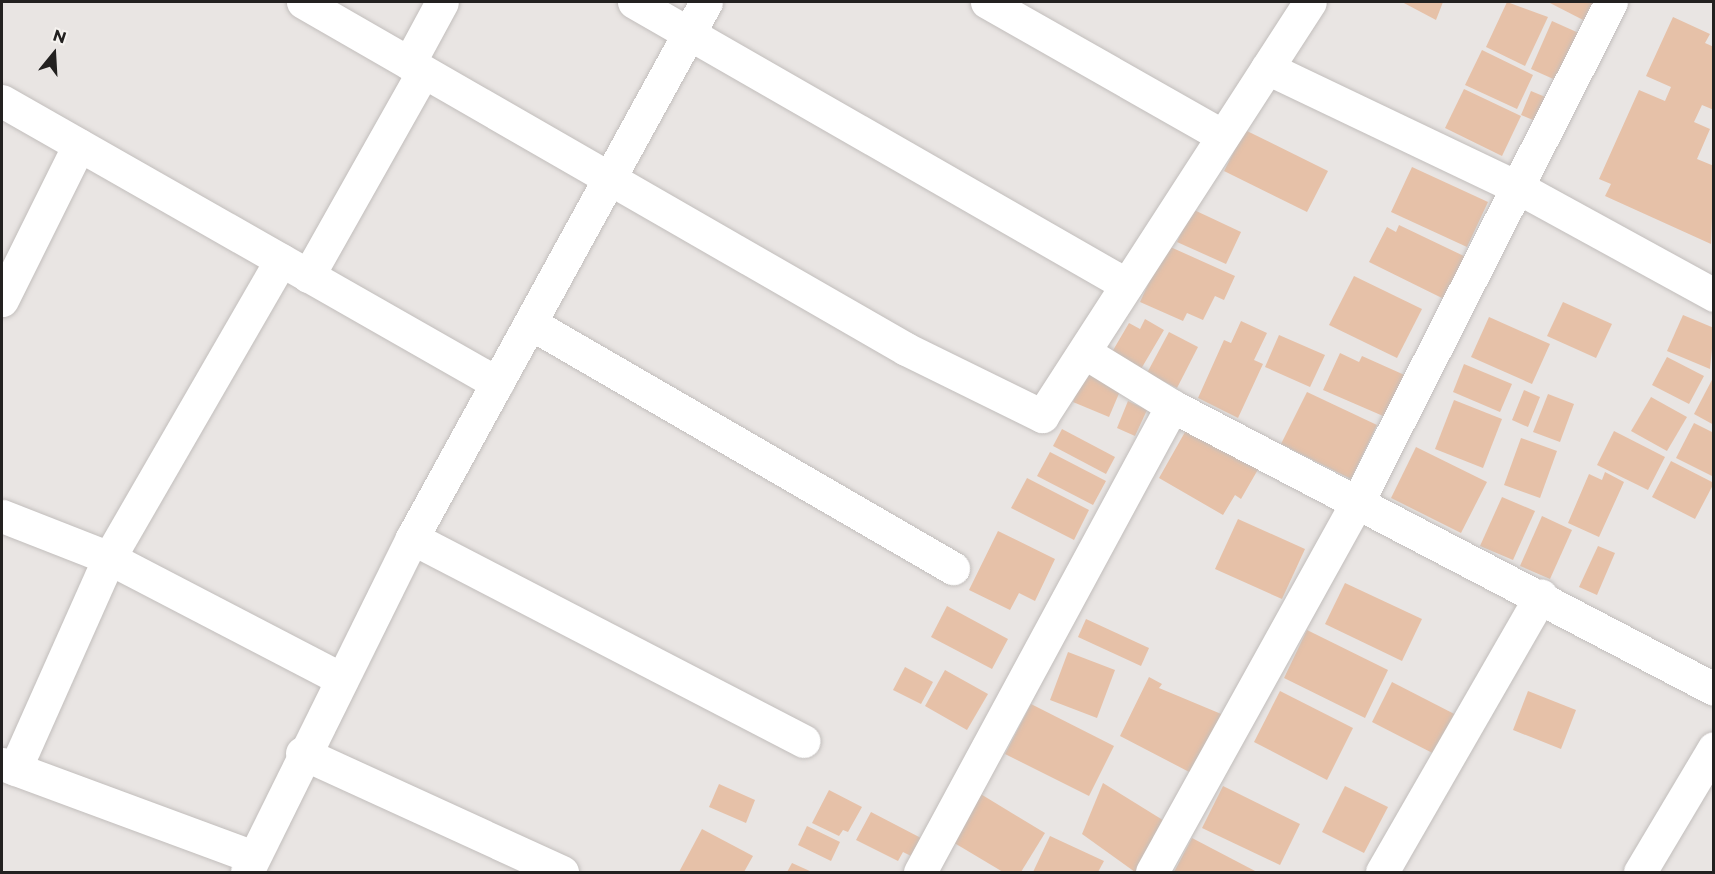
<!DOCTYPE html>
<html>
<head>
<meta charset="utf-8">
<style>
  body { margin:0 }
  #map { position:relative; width:1715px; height:874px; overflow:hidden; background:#e9e5e3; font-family:Montserrat,sans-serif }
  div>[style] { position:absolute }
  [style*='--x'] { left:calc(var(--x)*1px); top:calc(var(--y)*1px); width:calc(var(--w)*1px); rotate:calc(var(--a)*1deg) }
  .building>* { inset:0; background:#e6c1a8 }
  .roads { filter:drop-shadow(0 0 2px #c2bebc) drop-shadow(0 0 2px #c2bebc) }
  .minor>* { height:33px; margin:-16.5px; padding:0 16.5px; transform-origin:16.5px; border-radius:16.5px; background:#fff }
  span { translate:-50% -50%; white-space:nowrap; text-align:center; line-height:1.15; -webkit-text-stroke:4.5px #f6f3f0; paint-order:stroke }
  .frame { position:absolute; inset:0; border:3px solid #232120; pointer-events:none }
  .north { position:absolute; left:24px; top:24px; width:60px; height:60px; -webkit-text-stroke:4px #f6f3f0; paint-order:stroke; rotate:18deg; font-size:16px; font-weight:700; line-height:24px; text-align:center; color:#232120 }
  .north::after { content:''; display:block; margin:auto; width:21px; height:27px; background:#232120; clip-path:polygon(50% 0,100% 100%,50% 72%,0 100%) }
</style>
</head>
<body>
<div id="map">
  <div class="building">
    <i style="clip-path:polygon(1402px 2px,1443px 2px,1436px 20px)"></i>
    <i style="clip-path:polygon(1507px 2px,1548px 17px,1525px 66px,1486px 47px)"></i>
    <i style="clip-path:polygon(1548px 2px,1599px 2px,1589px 23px)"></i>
    <i style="clip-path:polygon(1673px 17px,1710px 34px,1705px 43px,1714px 47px,1714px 110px,1702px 105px,1694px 122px,1710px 129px,1697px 159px,1714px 166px,1711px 244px,1605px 196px,1611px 184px,1599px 179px,1639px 90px,1665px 101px,1671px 87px,1646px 76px)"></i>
    <i style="clip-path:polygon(1552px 21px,1581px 34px,1560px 82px,1531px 69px)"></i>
    <i style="clip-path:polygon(1482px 50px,1533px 75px,1517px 109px,1465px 85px)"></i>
    <i style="clip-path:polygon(1464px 89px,1521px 116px,1502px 156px,1445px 128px)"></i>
    <i style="clip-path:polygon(1531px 91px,1555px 101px,1545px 125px,1521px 115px)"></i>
    <i style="clip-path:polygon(1245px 130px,1328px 171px,1307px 212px,1224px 171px)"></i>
    <i style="clip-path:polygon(1412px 167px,1488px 202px,1467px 247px,1391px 212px)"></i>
    <i style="clip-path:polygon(1192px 209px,1241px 232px,1226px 264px,1177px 242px)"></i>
    <i style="clip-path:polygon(1399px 225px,1468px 258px,1448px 301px,1369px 262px,1387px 227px,1396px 232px)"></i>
    <i style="clip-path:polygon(1166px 245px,1235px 276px,1224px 300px,1215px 296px,1203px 320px,1187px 313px,1183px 321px,1140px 302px)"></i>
    <i style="clip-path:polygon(1354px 276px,1422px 309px,1397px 358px,1329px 325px)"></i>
    <i style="clip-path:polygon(1563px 302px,1612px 324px,1596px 358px,1547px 336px)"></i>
    <i style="clip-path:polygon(1683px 315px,1714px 328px,1710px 369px,1667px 351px)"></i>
    <i style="clip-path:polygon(1489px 317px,1550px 344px,1532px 384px,1471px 357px)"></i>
    <i style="clip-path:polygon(1145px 319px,1164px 330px,1141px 369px,1112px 352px,1129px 323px,1140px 329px)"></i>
    <i style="clip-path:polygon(1241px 321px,1267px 333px,1254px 360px,1263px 364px,1238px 418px,1198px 398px,1224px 340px,1231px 343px)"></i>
    <i style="clip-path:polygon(1169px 332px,1198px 347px,1177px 388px,1147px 373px)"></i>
    <i style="clip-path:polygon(1279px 335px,1325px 355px,1310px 387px,1265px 367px)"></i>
    <i style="clip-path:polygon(1340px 353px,1359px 362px,1362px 356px,1409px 377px,1390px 419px,1323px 390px)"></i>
    <i style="clip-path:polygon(1667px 357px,1704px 376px,1689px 404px,1652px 385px)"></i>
    <i style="clip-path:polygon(1464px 364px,1512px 384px,1500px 412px,1453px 392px)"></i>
    <i style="clip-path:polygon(1086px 369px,1123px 384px,1109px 417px,1073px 402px)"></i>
    <i style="clip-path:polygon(1714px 376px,1714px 425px,1694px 414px)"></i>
    <i style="clip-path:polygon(1524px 390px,1540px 397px,1528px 427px,1512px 420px)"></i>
    <i style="clip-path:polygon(1307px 392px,1377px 425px,1351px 479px,1281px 444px)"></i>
    <i style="clip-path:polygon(1548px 394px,1574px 404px,1560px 442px,1533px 432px)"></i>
    <i style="clip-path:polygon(1651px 397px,1687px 417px,1667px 451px,1631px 431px)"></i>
    <i style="clip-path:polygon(1454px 400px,1502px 419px,1483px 468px,1435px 449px)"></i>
    <i style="clip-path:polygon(1128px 401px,1147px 410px,1135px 436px,1117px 428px)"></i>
    <i style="clip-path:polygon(1694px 423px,1714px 433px,1714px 477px,1676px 458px)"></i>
    <i style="clip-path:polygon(1189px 425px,1260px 466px,1241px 499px,1235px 495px,1223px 515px,1159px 478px)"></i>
    <i style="clip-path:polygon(1062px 429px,1115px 457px,1106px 474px,1053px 446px)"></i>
    <i style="clip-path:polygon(1614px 431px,1665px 457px,1648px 490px,1597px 465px)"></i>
    <i style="clip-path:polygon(1521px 438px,1557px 451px,1540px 498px,1504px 485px)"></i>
    <i style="clip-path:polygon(1416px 447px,1487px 482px,1461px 533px,1391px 498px)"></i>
    <i style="clip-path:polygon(1050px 452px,1106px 481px,1093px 505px,1037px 476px)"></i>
    <i style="clip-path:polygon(1671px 461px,1714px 483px,1695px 519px,1652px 497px)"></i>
    <i style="clip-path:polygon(1605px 472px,1624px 482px,1599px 537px,1568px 523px,1589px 474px,1602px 480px)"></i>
    <i style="clip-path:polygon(1027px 478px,1089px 510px,1074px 540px,1011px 508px)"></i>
    <i style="clip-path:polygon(1502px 497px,1535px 511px,1513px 560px,1480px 546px)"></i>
    <i style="clip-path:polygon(1542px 516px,1572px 530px,1550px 579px,1520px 566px)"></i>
    <i style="clip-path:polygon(1238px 519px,1305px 549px,1282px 599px,1215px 569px)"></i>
    <i style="clip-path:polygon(998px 531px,1055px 559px,1035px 601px,1019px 593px,1010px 610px,969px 590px)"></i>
    <i style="clip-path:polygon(1598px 546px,1615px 553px,1597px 595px,1579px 587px)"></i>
    <i style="clip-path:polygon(1345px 583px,1422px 619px,1402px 661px,1325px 624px)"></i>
    <i style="clip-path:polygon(947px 606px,1008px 639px,992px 669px,931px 637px)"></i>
    <i style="clip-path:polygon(1086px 619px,1149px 648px,1141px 666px,1078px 637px)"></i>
    <i style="clip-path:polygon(1307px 630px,1388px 670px,1365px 718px,1284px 678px)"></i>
    <i style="clip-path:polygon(1068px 652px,1115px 670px,1097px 718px,1050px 700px)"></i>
    <i style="clip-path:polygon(905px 667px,933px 682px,921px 704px,893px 690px)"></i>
    <i style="clip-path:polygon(945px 670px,988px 694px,967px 730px,925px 706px)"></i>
    <i style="clip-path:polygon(1149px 677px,1162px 684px,1159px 688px,1226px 716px,1195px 775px,1120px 736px)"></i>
    <i style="clip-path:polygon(1392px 682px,1466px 720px,1446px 760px,1372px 722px)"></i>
    <i style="clip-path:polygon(1280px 691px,1353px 728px,1327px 780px,1254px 742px)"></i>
    <i style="clip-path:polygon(1528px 691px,1576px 710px,1561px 749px,1513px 730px)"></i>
    <i style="clip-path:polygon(1031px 704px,1114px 746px,1089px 796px,1005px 754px)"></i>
    <i style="clip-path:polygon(1103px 783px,1166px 822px,1135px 872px,1082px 834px)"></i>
    <i style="clip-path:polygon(719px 784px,755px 800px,746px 823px,709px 807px)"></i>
    <i style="clip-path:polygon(1223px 786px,1300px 824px,1280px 865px,1202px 828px)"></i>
    <i style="clip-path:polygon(1345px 786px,1388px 807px,1364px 853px,1322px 832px)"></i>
    <i style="clip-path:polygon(829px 790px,862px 807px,848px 832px,843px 830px,839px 836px,812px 823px)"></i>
    <i style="clip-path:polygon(979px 793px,1045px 833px,1021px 872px,1003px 872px,951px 841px)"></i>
    <i style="clip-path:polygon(871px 812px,921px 838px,911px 856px,903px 852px,898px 861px,856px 840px)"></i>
    <i style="clip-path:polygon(807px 826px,840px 842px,831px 861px,798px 845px)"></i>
    <i style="clip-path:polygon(702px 829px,753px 856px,744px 872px,679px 872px)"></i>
    <i style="clip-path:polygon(1050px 836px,1104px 861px,1098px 872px,1033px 872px)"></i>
    <i style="clip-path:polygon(1192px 838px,1257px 872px,1174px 872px)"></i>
    <i style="clip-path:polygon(792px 863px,812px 872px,787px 872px)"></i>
  </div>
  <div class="roads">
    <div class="minor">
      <i style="--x:303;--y:2;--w:696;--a:29.92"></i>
      <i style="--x:906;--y:349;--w:152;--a:26.2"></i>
      <i style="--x:1042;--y:416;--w:493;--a:-57.1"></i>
      <i style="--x:634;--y:2;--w:568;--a:29.86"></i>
      <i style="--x:987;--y:2;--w:271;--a:29.6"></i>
      <i style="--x:409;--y:63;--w:69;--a:-61.6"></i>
      <i style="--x:1267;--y:68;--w:277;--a:25.5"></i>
      <i style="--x:1517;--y:187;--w:225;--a:28.7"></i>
      <i style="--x:2;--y:101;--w:570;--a:29.67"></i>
      <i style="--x:308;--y:276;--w:234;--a:-60.6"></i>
      <i style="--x:2;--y:300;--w:173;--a:-63.6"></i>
      <i style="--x:530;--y:323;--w:489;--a:30.1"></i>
      <i style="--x:1084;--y:352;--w:103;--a:31.5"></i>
      <i style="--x:1172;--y:406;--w:611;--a:27.57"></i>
      <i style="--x:2;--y:516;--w:115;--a:21.4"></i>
      <i style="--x:109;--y:558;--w:260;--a:27.5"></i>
      <i style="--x:412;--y:538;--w:441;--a:27.4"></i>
      <i style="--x:302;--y:753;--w:286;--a:24.6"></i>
      <i style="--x:2;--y:764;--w:268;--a:20.3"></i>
      <i style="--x:15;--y:769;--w:231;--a:-66"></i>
      <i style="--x:109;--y:558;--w:344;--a:-60"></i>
      <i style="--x:247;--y:872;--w:373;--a:-63.7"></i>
      <i style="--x:412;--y:538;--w:611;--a:-61.25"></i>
      <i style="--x:920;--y:872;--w:530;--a:-61.6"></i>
      <i style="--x:1152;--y:872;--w:427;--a:-61"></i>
      <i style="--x:1359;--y:499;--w:557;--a:-63.11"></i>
      <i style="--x:1382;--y:872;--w:319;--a:-60.1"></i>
      <i style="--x:1640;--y:872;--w:144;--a:-59.2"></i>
    </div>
  </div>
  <div class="frame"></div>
  <div class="north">N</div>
</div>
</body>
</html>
